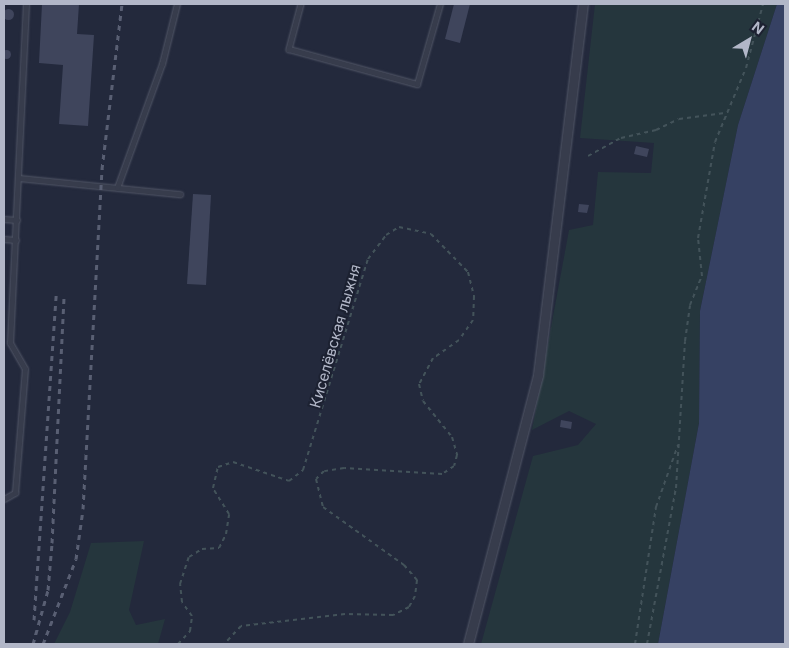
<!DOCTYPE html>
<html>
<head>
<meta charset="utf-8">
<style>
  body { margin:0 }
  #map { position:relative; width:789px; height:648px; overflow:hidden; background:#23293c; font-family:Inter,sans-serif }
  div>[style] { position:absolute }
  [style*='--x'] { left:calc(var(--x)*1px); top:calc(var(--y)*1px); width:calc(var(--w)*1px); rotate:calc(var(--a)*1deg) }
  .green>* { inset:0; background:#25363d }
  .water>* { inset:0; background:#364163 }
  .building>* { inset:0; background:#3f455c }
  .round { border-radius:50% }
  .path>* { height:2px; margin-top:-1px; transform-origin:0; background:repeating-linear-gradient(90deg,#43535a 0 4px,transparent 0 8px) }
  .roads { filter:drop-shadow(0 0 1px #525767) drop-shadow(0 0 1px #525767) }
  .service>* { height:4.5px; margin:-2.25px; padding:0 2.25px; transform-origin:2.25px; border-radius:2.25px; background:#373c4c }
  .minor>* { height:9px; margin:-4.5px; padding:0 4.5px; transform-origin:4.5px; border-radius:4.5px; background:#373c4c }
  .rail>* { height:3px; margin-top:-1.5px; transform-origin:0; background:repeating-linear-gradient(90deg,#595f73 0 5px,transparent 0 10px) }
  span { translate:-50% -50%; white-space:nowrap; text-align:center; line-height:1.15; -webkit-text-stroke:4px #1c2131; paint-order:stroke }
  .street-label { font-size:15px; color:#b2b7c8 }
  .frame { position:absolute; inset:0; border:5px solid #b2b7c8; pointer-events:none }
  .north { position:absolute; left:724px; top:15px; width:50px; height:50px; -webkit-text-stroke:4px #1c2131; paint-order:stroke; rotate:37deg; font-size:14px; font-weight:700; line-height:20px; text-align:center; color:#b2b7c8 }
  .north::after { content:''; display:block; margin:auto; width:18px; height:22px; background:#b2b7c8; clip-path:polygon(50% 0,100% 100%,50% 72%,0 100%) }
</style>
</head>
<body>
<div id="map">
  <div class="green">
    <i style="clip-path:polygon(595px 4px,777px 4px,738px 125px,700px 311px,699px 423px,658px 644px,481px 644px,533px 456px,578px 445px,596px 424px,569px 411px,532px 430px,569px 230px,593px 225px,598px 172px,651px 173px,654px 143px,580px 138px)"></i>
    <i style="clip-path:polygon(144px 541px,129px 610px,136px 625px,165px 619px,158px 644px,54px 644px,70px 612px,91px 543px)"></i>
  </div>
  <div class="water">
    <i style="clip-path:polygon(777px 4px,785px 4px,785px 644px,658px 644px,699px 423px,700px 311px,738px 125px)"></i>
  </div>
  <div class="building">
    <i style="clip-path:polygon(42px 4px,79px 4px,77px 34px,94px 35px,88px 126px,59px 124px,63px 65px,39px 63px)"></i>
    <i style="clip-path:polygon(454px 4px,470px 4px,460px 43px,445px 39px)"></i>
    <i class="round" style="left:2.5px;top:8.5px;width:11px;height:11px"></i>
    <i class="round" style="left:1.5px;top:49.5px;width:9px;height:9px"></i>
    <i style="clip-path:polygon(636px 146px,649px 149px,647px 157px,634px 154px)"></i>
    <i style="clip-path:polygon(193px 194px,211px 195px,206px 285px,187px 284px)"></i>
    <i style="clip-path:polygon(579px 204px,589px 205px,587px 213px,578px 212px)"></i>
    <i style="clip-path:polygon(561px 420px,572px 422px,571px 429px,560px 427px)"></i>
  </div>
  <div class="path">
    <i style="--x:588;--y:156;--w:38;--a:-29"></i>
    <i style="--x:621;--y:138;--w:36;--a:-13"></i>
    <i style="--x:656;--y:130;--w:25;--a:-26"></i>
    <i style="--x:679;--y:119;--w:46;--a:-7.4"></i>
    <i style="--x:178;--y:644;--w:18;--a:-47"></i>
    <i style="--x:190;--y:631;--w:15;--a:-82"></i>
    <i style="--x:192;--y:616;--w:17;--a:-126"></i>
    <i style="--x:182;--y:602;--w:18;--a:-96"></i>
    <i style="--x:180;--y:584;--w:28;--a:-72"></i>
    <i style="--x:189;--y:557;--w:15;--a:-32"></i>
    <i style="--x:202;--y:549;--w:17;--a:-3"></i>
    <i style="--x:219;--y:548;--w:16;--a:-63"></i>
    <i style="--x:226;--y:534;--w:20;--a:-81"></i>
    <i style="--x:229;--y:514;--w:31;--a:-122"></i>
    <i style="--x:213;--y:488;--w:22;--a:-77"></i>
    <i style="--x:218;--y:467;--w:16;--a:-18"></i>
    <i style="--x:233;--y:462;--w:59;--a:18.7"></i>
    <i style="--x:289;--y:481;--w:18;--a:-38"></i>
    <i style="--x:303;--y:470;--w:221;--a:-72.9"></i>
    <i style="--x:368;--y:259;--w:30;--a:-53"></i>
    <i style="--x:386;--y:235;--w:15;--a:-32"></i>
    <i style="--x:399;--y:227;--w:33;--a:12"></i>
    <i style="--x:431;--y:234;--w:53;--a:45.8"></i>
    <i style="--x:468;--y:272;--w:25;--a:76"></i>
    <i style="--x:474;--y:296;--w:24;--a:92"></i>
    <i style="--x:473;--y:320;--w:24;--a:125"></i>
    <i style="--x:459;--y:340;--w:32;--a:145"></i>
    <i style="--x:433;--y:358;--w:30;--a:118"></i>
    <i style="--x:419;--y:384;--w:17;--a:77"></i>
    <i style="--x:423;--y:401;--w:46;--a:51.1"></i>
    <i style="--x:452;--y:437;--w:19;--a:74"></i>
    <i style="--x:457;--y:455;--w:11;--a:105"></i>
    <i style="--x:454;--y:466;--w:14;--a:146"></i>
    <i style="--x:442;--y:474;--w:98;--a:-176.5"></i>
    <i style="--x:344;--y:468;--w:20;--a:171"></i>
    <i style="--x:324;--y:471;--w:11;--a:135"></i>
    <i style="--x:316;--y:479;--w:29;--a:76"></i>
    <i style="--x:323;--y:507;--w:100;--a:35.6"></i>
    <i style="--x:404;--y:565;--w:20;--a:49"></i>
    <i style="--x:417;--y:580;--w:16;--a:97"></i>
    <i style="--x:415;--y:596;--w:13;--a:119"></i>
    <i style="--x:409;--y:607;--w:18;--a:153"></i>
    <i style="--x:393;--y:615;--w:48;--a:-178.8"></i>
    <i style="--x:345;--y:614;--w:105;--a:173.4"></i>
    <i style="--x:241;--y:626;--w:25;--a:133"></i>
    <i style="--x:635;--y:644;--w:139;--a:-81.3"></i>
    <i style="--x:656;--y:507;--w:66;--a:-70.5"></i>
    <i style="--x:647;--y:644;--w:159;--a:-79.5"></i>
    <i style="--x:676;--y:488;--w:147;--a:-86.5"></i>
    <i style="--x:685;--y:341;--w:36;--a:-82"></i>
    <i style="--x:690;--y:305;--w:31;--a:-68"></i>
    <i style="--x:702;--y:276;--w:38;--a:-96"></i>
    <i style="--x:698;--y:238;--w:97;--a:-80"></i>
    <i style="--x:715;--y:142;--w:80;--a:-67.3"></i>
    <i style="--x:746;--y:68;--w:66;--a:-75.1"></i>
  </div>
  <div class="roads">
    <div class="service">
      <i style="--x:301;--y:4;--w:47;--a:104.9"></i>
      <i style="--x:289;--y:49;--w:133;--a:15.3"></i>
      <i style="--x:417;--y:84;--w:83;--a:-74"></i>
      <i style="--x:19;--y:178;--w:162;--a:5.7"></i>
      <i style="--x:117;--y:188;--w:132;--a:-70.1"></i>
      <i style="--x:162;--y:64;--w:62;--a:-76"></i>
      <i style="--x:4;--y:219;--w:13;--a:4"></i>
      <i style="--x:4;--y:239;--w:12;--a:5"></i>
      <i style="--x:4;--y:499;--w:13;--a:-29"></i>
      <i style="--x:15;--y:493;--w:124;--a:-85.4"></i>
      <i style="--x:25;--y:369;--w:30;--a:-120"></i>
      <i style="--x:10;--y:343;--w:339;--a:-87.3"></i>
    </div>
    <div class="minor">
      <i style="--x:468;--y:644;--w:278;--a:-75.4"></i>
      <i style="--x:538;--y:375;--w:374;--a:-83.1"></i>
    </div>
  </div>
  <div class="rail">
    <i style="--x:34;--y:620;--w:327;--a:-86.1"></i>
    <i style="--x:33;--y:644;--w:56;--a:-74.5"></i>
    <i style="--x:48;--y:590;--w:47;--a:-85.1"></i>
    <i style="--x:52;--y:543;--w:248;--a:-87.2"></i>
    <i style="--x:43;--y:644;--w:91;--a:-68.8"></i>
    <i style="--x:76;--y:559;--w:50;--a:-82"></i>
    <i style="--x:83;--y:509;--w:341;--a:-86.8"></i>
    <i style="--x:102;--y:169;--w:166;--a:-83.1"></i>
  </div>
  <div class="street-label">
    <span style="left:335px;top:336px;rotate:-74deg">Киселёвская лыжня</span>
  </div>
  <div class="frame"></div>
  <div class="north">N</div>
</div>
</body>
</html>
